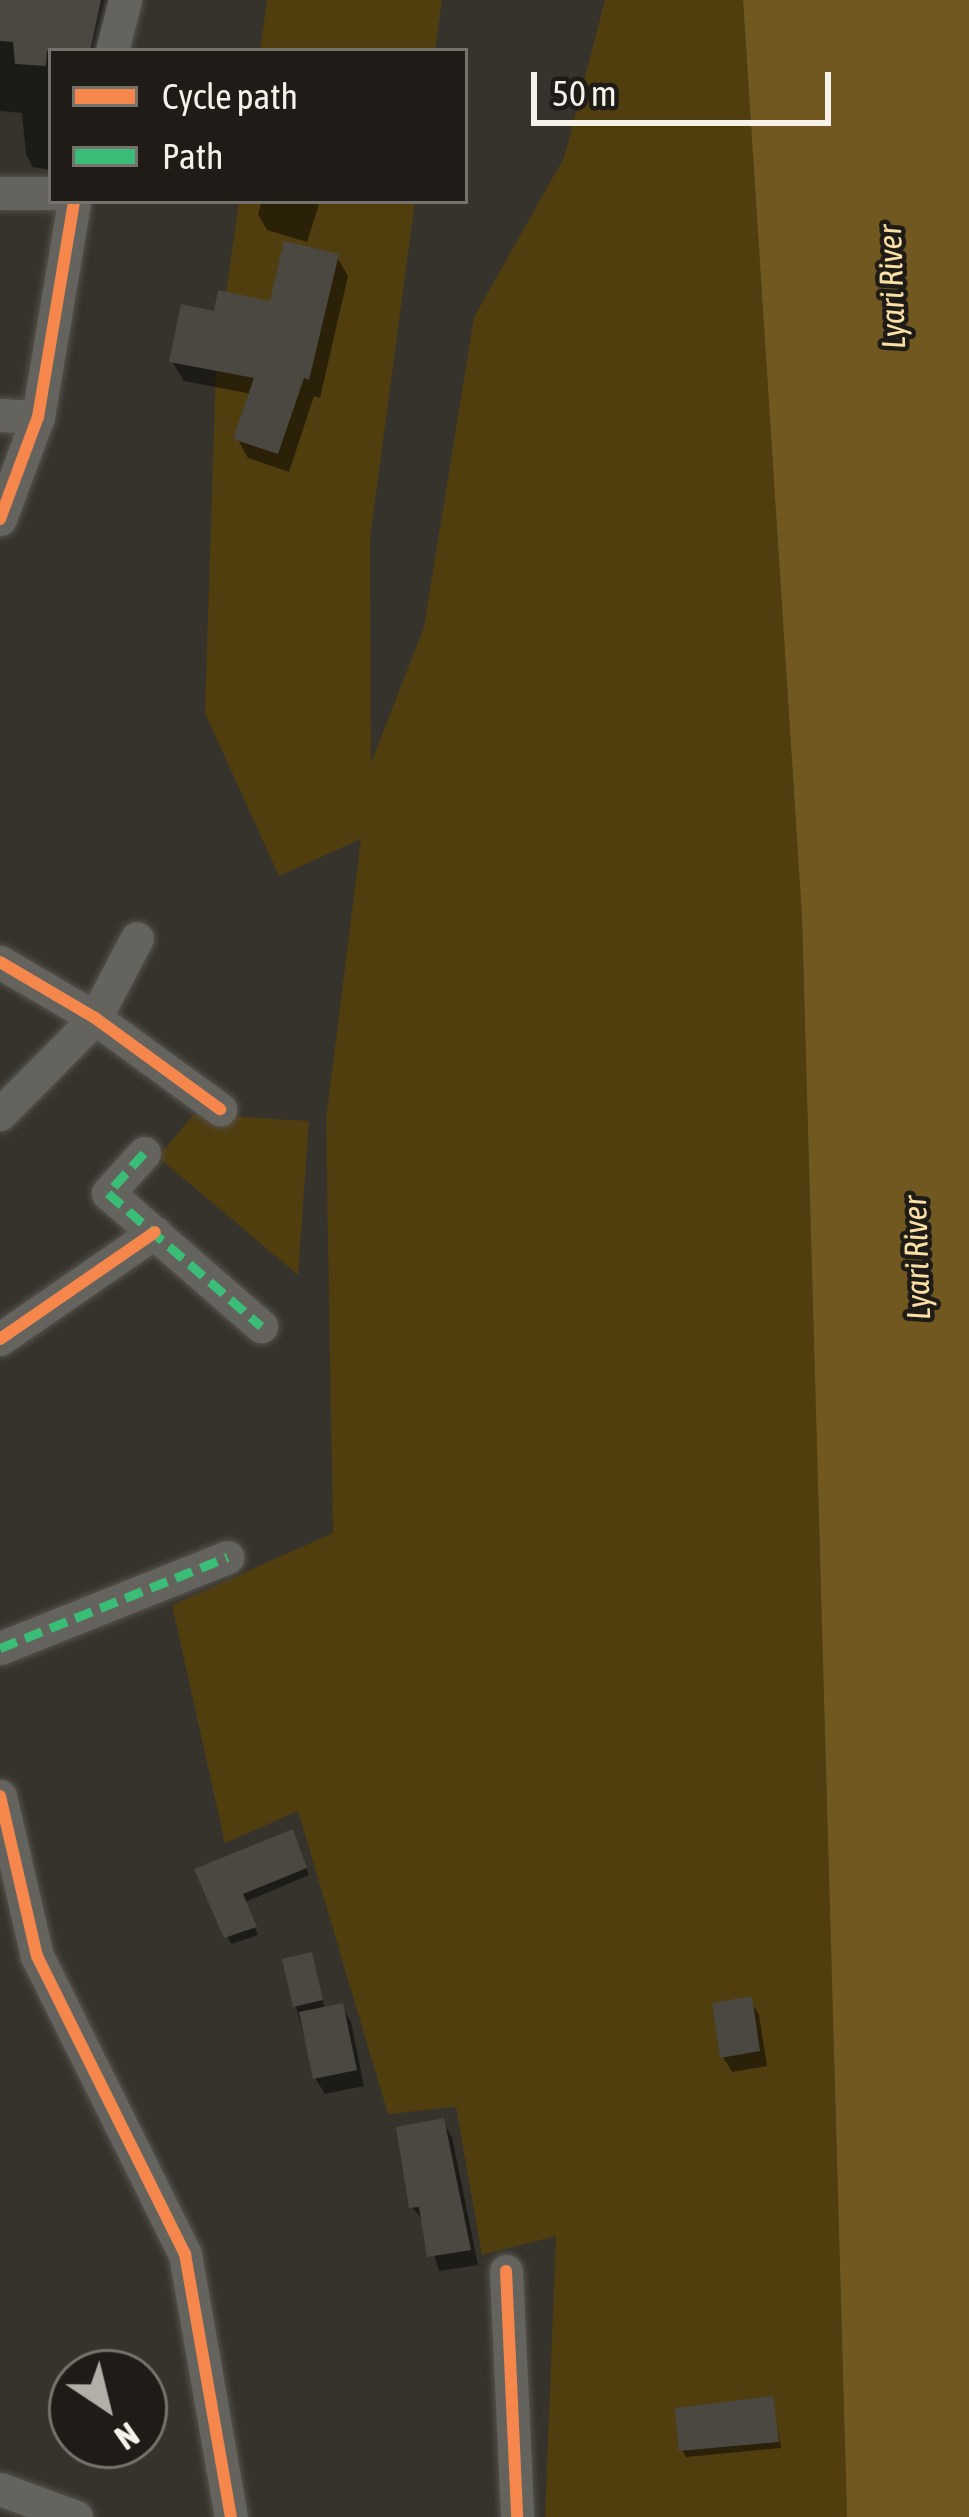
<!DOCTYPE html>
<html>
<head>
<meta charset="utf-8">
<style>
  body { margin:0 }
  #map { position:relative; width:969px; height:2517px; overflow:hidden; background:#36332c; font-family:"Asap Condensed",sans-serif }
  div>[style] { position:absolute }
  [style*='--x'] { left:calc(var(--x)*1px); top:calc(var(--y)*1px); width:calc(var(--w)*1px); rotate:calc(var(--a)*1deg) }
  .green>* { inset:0; background:#503e0f }
  .water>* { inset:0; background:#705820 }
  .shadow>* { inset:0; background:#0007 }
  .building>* { inset:0; background:#4b4842 }
  .roads { filter:drop-shadow(0 0 3px #55524c) drop-shadow(0 0 3px #55524c) }
  .street>* { height:33px; margin:-16.5px; padding:0 16.5px; transform-origin:16.5px; border-radius:16.5px; background:#65635d }
  .quiet>* { height:9px; margin-top:-4.5px; transform-origin:0; background:repeating-linear-gradient(90deg,#3abd76 0 18px,transparent 0 27px) }
  .cycleway>* { height:12px; margin:-6px; padding:0 6px; transform-origin:6px; border-radius:6px; background:#f5874c }
  span { translate:-50% -50%; white-space:nowrap; text-align:center; line-height:1.15; -webkit-text-stroke:9px #1f1c17; paint-order:stroke }
  .water-label { font-size:33px; color:#fbe0a5; font-style:italic }
  .legend { position:absolute; left:48px; top:48px; width:420px; height:156px; box-sizing:border-box; background:#1f1c17; border:3px solid #75726b; margin:0; padding:15px 21px; list-style:none; font-size:36px; color:#f6f2ea }
  .legend li { display:flex; align-items:center; gap:24px; height:60px }
  .legend b { width:60px; border:3px solid #75726b }
  .north { position:absolute; left:48px; top:2349px; width:120px; height:120px; box-sizing:border-box; background:#1f1c17; border:3px solid #75726b; border-radius:50%; rotate:145deg; font-size:33px; font-weight:700; line-height:48px; text-align:center; color:#f6f2ea }
  .north::after { content:''; display:block; margin:auto; width:42px; height:54px; background:#b3afa8; clip-path:polygon(50% 0,100% 100%,50% 72%,0 100%) }
  .scale { position:absolute; left:531px; top:72px; width:300px; height:54px; box-sizing:border-box; border:6px solid #f6f2ea; border-top:0; padding-left:15px; font-size:36px; line-height:42px; white-space:nowrap; color:#f6f2ea; -webkit-text-stroke:9px #1f1c17; paint-order:stroke }
</style>
</head>
<body>
<div id="map">
  <div class="green">
    <i style="clip-path:polygon(267px 0,442px 0,435px 51px,260px 51px)"></i>
    <i style="clip-path:polygon(605px 0,743px 0,802px 917px,847px 2517px,545px 2517px,556px 2236px,482px 2255px,456px 2107px,388px 2114px,298px 1811px,225px 1843px,172px 1605px,333px 1533px,326px 1120px,361px 839px,279px 876px,205px 713px,216px 365px,239px 201px,415px 201px,370px 539px,371px 763px,424px 627px,474px 317px,564px 158px)"></i>
    <i style="clip-path:polygon(194px 1114px,309px 1121px,298px 1275px,158px 1157px)"></i>
  </div>
  <div class="water">
    <i style="clip-path:polygon(743px 0,969px 0,969px 2517px,847px 2517px,802px 917px)"></i>
  </div>
  <div class="shadow">
    <i style="clip-path:polygon(0 0,111px 0,102px 51px,51px 51px,51px 170px,33px 167px,26px 154px,22px 113px,0 111px)"></i>
    <i style="clip-path:polygon(262px 201px,320px 201px,307px 242px,267px 230px,258px 214px)"></i>
    <i style="clip-path:polygon(337px 257px,348px 276px,320px 398px,314px 396px,289px 472px,248px 458px,237px 438px,252px 394px,184px 381px,172px 362px,216px 314px,272px 305px)"></i>
    <i style="clip-path:polygon(296px 1839px,309px 1875px,245px 1902px,258px 1935px,231px 1944px,198px 1871px)"></i>
    <i style="clip-path:polygon(311px 1956px,325px 2010px,341px 2006px,351px 2022px,364px 2086px,325px 2094px,315px 2078px,296px 2006px)"></i>
    <i style="clip-path:polygon(750px 2000px,759px 2015px,767px 2066px,732px 2072px,723px 2057px)"></i>
    <i style="clip-path:polygon(443px 2122px,452px 2137px,478px 2265px,439px 2271px,424px 2222px,412px 2207px)"></i>
    <i style="clip-path:polygon(772px 2399px,781px 2448px,686px 2457px,682px 2450px)"></i>
  </div>
  <div class="building">
    <i style="clip-path:polygon(0 0,101px 0,90px 51px,47px 51px,46px 66px,15px 64px,13px 42px,0 41px)"></i>
    <i style="clip-path:polygon(284px 241px,339px 254px,309px 380px,304px 378px,278px 454px,233px 439px,254px 378px,169px 362px,181px 304px,214px 311px,218px 290px,270px 301px)"></i>
    <i style="clip-path:polygon(293px 1829px,307px 1868px,243px 1894px,257px 1927px,224px 1938px,194px 1869px)"></i>
    <i style="clip-path:polygon(312px 1952px,323px 2000px,293px 2007px,282px 1959px)"></i>
    <i style="clip-path:polygon(752px 1996px,760px 2051px,720px 2058px,712px 2003px)"></i>
    <i style="clip-path:polygon(343px 2003px,357px 2070px,313px 2079px,299px 2012px)"></i>
    <i style="clip-path:polygon(444px 2118px,471px 2250px,427px 2257px,419px 2207px,409px 2208px,396px 2127px)"></i>
    <i style="clip-path:polygon(773px 2396px,779px 2442px,679px 2451px,675px 2408px)"></i>
  </div>
  <div class="roads">
    <div class="street">
      <i style="--x:112;--y:51;--w:53;--a:-75.7"></i>
      <i style="--x:0;--y:193;--w:51;--a:0"></i>
      <i style="--x:0;--y:415;--w:38;--a:3"></i>
      <i style="--x:0;--y:519;--w:109;--a:-69.6"></i>
      <i style="--x:38;--y:417;--w:219;--a:-80.5"></i>
      <i style="--x:0;--y:962;--w:110;--a:30.5"></i>
      <i style="--x:95;--y:1018;--w:155;--a:36.1"></i>
      <i style="--x:0;--y:1114;--w:135;--a:-45.3"></i>
      <i style="--x:95;--y:1018;--w:90;--a:-62.3"></i>
      <i style="--x:144;--y:1153;--w:54;--a:132"></i>
      <i style="--x:108;--y:1193;--w:203;--a:41"></i>
      <i style="--x:0;--y:1339;--w:188;--a:-34.6"></i>
      <i style="--x:0;--y:1648;--w:245;--a:-21.8"></i>
      <i style="--x:0;--y:1796;--w:164;--a:77"></i>
      <i style="--x:37;--y:1956;--w:333;--a:63.6"></i>
      <i style="--x:185;--y:2254;--w:267;--a:80.1"></i>
      <i style="--x:506;--y:2271;--w:246;--a:87.4"></i>
      <i style="--x:0;--y:2489;--w:81;--a:20.2"></i>
    </div>
  </div>
  <div class="quiet">
    <i style="--x:144;--y:1153;--w:54;--a:132"></i>
    <i style="--x:108;--y:1193;--w:203;--a:41"></i>
    <i style="--x:0;--y:1648;--w:245;--a:-21.8"></i>
  </div>
  <div class="cycleway">
    <i style="--x:0;--y:519;--w:109;--a:-69.6"></i>
    <i style="--x:38;--y:417;--w:219;--a:-80.5"></i>
    <i style="--x:0;--y:962;--w:110;--a:30.5"></i>
    <i style="--x:95;--y:1018;--w:155;--a:36.1"></i>
    <i style="--x:0;--y:1339;--w:188;--a:-34.6"></i>
    <i style="--x:0;--y:1796;--w:164;--a:77"></i>
    <i style="--x:37;--y:1956;--w:333;--a:63.6"></i>
    <i style="--x:185;--y:2254;--w:267;--a:80.1"></i>
    <i style="--x:506;--y:2271;--w:246;--a:87.4"></i>
  </div>
  <div class="water-label">
    <span style="left:892px;top:287px;rotate:-92deg">Lyari River</span>
    <span style="left:917px;top:1258px;rotate:-92deg">Lyari River</span>
  </div>
  <ul class="legend">
  <li><b style="height:15px;background:#f5874c"></b>Cycle path</li>
  <li><b style="height:15px;background:#3abd76"></b>Path</li>
  </ul>
  <div class="north">N</div>
  <div class="scale">50 m</div>
</div>
</body>
</html>
